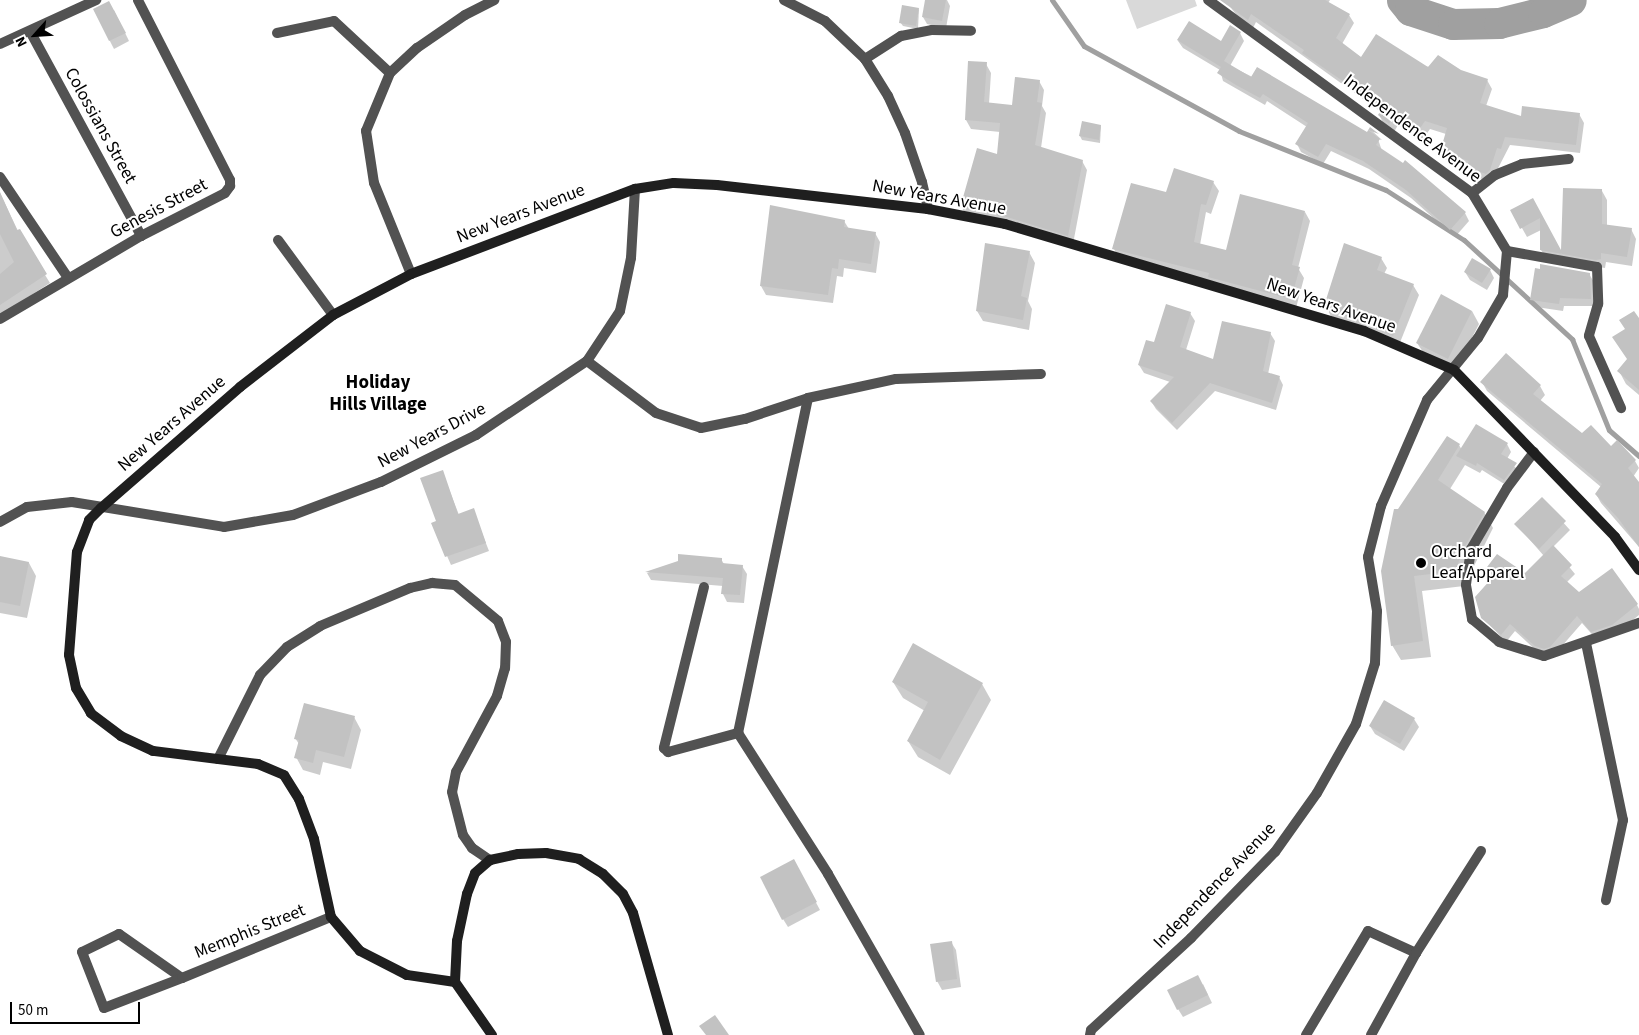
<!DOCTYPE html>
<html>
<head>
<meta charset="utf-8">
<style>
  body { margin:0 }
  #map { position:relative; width:1639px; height:1035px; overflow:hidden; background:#fff; font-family:"Source Sans 3",sans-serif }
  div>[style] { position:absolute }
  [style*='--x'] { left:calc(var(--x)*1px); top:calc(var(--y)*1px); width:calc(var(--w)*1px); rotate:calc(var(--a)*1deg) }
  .green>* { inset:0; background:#d9d9d9 }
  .shadow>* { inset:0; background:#0003 }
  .stream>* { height:5px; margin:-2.5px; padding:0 2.5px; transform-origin:2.5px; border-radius:2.5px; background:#a0a0a0 }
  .river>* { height:31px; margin:-15.5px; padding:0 15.5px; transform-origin:15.5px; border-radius:15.5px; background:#a0a0a0 }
  .building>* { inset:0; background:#c2c2c2 }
  .street>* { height:10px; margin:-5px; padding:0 5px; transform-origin:5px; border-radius:5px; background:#525252 }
  .secondary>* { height:10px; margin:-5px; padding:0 5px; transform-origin:5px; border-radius:5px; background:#1f1f1f }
  .dots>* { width:14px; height:14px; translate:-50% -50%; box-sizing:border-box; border:2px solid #fff; border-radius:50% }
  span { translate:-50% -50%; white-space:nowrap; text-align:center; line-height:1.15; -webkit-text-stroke:4px #fff; paint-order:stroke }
  .street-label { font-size:18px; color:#000 }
  .poi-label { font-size:18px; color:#000 }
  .left { translate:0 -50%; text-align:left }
  .neighbourhood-label { font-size:19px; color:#000; font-weight:700 }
  .north { position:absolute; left:10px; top:10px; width:50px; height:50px; -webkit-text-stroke:4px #fff; paint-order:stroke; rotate:244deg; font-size:14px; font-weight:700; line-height:20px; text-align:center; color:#000 }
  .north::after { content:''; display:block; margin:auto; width:18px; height:22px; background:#000; clip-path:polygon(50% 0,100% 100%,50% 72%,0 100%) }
  .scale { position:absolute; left:10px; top:1002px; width:130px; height:22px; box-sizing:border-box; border:2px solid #000; border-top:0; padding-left:6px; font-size:15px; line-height:18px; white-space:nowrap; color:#000; -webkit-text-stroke:4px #fff; paint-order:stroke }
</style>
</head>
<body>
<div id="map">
  <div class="green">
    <i style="clip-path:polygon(1126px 0,1195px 0,1197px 6px,1137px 29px)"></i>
  </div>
  <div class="shadow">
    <i style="clip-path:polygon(926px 0,947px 0,950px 6px,946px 28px,927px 24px,923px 17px)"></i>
    <i style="clip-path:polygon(1225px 0,1330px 0,1328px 3px,1349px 15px,1354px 23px,1342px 44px,1362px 58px,1460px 71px,1487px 80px,1492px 89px,1486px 106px,1522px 117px,1579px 114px,1584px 123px,1580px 153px,1510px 145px,1491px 182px,1473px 176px,1468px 167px,1446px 160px,1441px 152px,1446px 134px,1430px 129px,1421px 142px,1398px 125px,1394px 132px,1384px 124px,1379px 115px,1381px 112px,1256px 22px,1253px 28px,1238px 17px)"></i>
    <i style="clip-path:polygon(919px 9px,918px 29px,903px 26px,900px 22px)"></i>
    <i style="clip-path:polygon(94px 10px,114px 10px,129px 41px,114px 49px)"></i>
    <i style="clip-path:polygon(1240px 33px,1244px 41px,1230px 66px,1368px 133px,1370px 129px,1382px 140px,1378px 139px,1382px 151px,1465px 213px,1469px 221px,1455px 237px,1411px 198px,1369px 169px,1331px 151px,1323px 164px,1301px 152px,1297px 144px,1307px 127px,1267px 101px,1265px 105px,1223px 81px,1220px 70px,1183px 48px,1178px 41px,1221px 42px)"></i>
    <i style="clip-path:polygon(986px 64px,991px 73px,989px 104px,1013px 106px,1039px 81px,1044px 90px,1042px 106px,1046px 113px,1041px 148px,1082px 161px,1087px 170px,1073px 244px,967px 217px,962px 208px,998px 155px,1000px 132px,971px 129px,966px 120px)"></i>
    <i style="clip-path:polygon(1101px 126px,1100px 143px,1082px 140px,1080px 136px)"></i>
    <i style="clip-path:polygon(1213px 182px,1219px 191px,1211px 214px,1206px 212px,1200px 245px,1227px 252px,1305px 212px,1310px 221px,1298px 268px,1304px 278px,1296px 308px,1119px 258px,1114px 249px,1167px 194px)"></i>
    <i style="clip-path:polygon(1602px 191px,1607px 200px,1607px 226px,1631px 229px,1636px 239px,1632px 266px,1606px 262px,1605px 268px,1547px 259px,1541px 250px,1541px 230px,1527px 237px,1512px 210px,1532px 199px,1562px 254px)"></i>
    <i style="clip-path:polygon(0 193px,18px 231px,50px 283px,0 315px)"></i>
    <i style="clip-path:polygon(844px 221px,849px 229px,875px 233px,880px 242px,876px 273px,844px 268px,843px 277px,837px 276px,833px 303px,766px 295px,761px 286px)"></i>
    <i style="clip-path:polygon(1029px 252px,1035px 263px,1028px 301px,1032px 309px,1029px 330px,983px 321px,977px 311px)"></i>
    <i style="clip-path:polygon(1381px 258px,1387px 268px,1384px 274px,1413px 285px,1419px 295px,1399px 345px,1331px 316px,1325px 306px)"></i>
    <i style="clip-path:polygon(1490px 270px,1494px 278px,1487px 290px,1470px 280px,1465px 272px)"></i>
    <i style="clip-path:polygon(1589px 274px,1594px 282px,1595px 306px,1564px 306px,1563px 311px,1536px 307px,1532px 299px)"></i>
    <i style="clip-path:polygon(1472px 311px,1479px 324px,1455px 371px,1425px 355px,1417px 343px)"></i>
    <i style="clip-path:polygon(1190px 313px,1195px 321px,1186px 350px,1214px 361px,1270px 333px,1275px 341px,1268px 374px,1279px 377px,1283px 385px,1276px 410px,1215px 391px,1177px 430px,1156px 409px,1151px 401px,1170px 382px,1144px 373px,1139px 365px,1155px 344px)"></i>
    <i style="clip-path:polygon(1639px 320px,1639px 395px,1626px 384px,1619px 371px,1628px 360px,1627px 330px)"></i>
    <i style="clip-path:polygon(1482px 382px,1540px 386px,1545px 395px,1540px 401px,1582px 435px,1635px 461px,1639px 468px,1633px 477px,1639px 485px,1639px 547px,1601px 503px,1596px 494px,1601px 487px,1487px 391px)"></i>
    <i style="clip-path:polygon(1507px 444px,1511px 452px,1507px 459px,1520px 472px,1509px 487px,1482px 470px,1480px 473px,1465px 465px,1450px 489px,1484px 512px,1493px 528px,1464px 586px,1422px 591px,1431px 657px,1401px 660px,1392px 645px,1399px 511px,1459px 445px,1462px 450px)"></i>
    <i style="clip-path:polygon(442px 471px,459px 515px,473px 510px,489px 551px,451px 565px,433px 524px,437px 522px)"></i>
    <i style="clip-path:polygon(1542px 499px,1570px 530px,1553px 547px,1575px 574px,1566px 583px,1579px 594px,1637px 605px,1639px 609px,1639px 615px,1617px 633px,1597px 640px,1582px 623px,1555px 654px,1540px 654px,1515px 631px,1506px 642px,1482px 617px,1491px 580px,1486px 572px,1525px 575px,1544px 556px,1516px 524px)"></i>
    <i style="clip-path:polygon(0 557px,29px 563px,36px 576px,27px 618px,0 613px)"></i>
    <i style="clip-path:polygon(721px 559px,724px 564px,742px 566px,747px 574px,744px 603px,727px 602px,723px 594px,723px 586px,651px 580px,647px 573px,679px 562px)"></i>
    <i style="clip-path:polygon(893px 682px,982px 684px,991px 700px,950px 775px,918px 757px,908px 741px,925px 711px,903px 698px)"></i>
    <i style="clip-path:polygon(354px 717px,361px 730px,351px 769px,323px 762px,320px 775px,303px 770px,296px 757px,299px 744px,295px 738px)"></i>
    <i style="clip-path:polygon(1414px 719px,1419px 727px,1404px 751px,1375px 734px,1370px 726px)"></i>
    <i style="clip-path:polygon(798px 869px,820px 910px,788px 927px,783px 919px)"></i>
    <i style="clip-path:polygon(951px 942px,956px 950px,961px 987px,942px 990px,937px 981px)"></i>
    <i style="clip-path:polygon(1203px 984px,1212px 1003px,1183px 1017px,1178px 1009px)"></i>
  </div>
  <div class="stream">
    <i style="--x:1052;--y:0;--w:56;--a:55.2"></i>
    <i style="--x:1084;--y:46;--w:177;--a:28.7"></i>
    <i style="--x:1239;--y:131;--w:158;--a:21.9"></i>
    <i style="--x:1386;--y:190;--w:93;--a:32.7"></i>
    <i style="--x:1464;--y:240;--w:147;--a:42.5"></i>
    <i style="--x:1572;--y:339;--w:98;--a:67.9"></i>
    <i style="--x:1609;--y:430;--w:40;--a:41"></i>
  </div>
  <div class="river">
    <i style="--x:1402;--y:0;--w:13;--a:51"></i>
    <i style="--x:1410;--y:10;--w:45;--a:18"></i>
    <i style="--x:1453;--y:24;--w:46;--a:-1.2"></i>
    <i style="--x:1499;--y:23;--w:45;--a:-14"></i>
    <i style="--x:1543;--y:12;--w:30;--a:-23"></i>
  </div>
  <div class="building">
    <i style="clip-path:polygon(925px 0,946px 0,942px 21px,922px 17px)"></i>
    <i style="clip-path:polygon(1220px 0,1325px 0,1350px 14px,1336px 38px,1361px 57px,1376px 34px,1428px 67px,1438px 55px,1461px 70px,1488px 79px,1480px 103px,1521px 116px,1522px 106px,1580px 113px,1576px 145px,1505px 137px,1501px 149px,1497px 148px,1490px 170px,1486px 174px,1466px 167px,1469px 161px,1440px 152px,1447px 128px,1425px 121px,1416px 134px,1393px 117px,1389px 124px,1378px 115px,1382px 108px,1302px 53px,1304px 50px,1251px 14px,1248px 20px)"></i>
    <i style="clip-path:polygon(109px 1px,126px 33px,109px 41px,93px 9px)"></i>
    <i style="clip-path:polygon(902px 5px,919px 8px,916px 26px,899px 23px)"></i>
    <i style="clip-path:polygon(1189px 21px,1221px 41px,1230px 25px,1241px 32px,1224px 61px,1251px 77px,1257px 67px,1367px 132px,1370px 127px,1379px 134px,1368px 130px,1380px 139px,1376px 145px,1403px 163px,1405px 160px,1466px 212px,1450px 230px,1406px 190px,1363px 161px,1326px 144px,1318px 157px,1295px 144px,1308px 123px,1263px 94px,1260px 98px,1236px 85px,1217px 73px,1221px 67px,1177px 40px)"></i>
    <i style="clip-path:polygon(968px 61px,987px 62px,984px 102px,1012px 105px,1015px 77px,1040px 80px,1037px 102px,1042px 103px,1035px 145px,1083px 160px,1068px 236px,1007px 217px,960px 208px,977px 148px,997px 154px,1000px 123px,965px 120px)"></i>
    <i style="clip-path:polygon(1082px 121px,1101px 125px,1099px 140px,1079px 136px)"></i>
    <i style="clip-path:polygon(1174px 168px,1214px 181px,1206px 205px,1201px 204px,1194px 242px,1226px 250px,1240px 194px,1305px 211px,1292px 265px,1300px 267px,1291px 299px,1208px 277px,1209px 273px,1112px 249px,1131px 183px,1166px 192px)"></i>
    <i style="clip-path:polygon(1563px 188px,1602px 189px,1602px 224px,1632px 228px,1627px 257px,1601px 253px,1601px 259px,1596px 260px,1540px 250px,1540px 218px,1520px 229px,1510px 210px,1533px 198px,1561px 250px)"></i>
    <i style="clip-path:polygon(0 192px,17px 230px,20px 229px,47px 274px,0 305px,0 274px,14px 262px,0 234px)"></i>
    <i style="clip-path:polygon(770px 205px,845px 220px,844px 227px,876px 232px,871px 264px,839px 259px,838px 269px,832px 268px,828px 295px,760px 286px)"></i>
    <i style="clip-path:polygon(985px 243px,1030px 251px,1021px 296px,1027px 298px,1023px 320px,976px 311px)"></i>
    <i style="clip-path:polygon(1344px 243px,1382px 257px,1377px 270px,1414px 284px,1393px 336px,1324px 306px)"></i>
    <i style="clip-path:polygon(1472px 258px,1491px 269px,1482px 283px,1464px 272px)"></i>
    <i style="clip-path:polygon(1540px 264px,1590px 273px,1591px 299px,1560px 298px,1559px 304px,1530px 300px,1535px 268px,1540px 269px)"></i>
    <i style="clip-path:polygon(1441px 294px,1472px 311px,1448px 359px,1416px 343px)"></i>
    <i style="clip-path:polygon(1166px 304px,1191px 312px,1180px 347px,1213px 359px,1222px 321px,1271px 332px,1263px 371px,1280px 376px,1272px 403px,1210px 383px,1172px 423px,1150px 401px,1174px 377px,1138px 365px,1146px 340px,1154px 342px)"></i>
    <i style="clip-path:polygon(1634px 311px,1639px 318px,1639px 390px,1617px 371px,1627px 359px,1612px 337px,1625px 329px,1619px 320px)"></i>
    <i style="clip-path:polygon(1506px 353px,1541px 385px,1533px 394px,1582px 433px,1591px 425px,1611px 446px,1617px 440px,1636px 460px,1628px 468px,1639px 482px,1639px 547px,1618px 518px,1595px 494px,1602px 484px,1480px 382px)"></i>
    <i style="clip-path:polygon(1476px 424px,1508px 443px,1501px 454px,1517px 463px,1504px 480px,1477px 463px,1476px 466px,1456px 456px)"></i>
    <i style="clip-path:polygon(1447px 436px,1460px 444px,1438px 480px,1485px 512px,1465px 546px,1455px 571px,1414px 576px,1423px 641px,1391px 646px,1381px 571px,1394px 509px,1398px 509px)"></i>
    <i style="clip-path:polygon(443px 470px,458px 514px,474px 508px,486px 543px,445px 557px,431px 523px,436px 521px,420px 478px)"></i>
    <i style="clip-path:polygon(1542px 497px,1566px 521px,1539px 549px,1514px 524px)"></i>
    <i style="clip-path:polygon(1553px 545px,1572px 565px,1561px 576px,1579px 592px,1612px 568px,1638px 604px,1612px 625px,1591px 632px,1577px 616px,1550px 647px,1544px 649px,1535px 646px,1510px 624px,1501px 635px,1481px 618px,1475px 597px,1492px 578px,1484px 571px,1497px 554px,1525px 573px)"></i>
    <i style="clip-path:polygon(678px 554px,722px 558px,722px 563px,743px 565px,740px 595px,721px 594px,723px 578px,645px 572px,678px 561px)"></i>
    <i style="clip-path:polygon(0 556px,29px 562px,20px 606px,0 602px)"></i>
    <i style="clip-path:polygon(913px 643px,983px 683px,940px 760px,907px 741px,928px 702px,892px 682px)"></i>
    <i style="clip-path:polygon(1384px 700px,1415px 718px,1400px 744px,1369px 726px)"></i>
    <i style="clip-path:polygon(304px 703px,355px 716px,344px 757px,316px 750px,313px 763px,294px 758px,299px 740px,294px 739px)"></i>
    <i style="clip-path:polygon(794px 859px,817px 902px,782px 920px,760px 877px)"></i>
    <i style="clip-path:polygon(952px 941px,957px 979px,936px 982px,930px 944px)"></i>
    <i style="clip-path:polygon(1198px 975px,1208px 995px,1177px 1010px,1167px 990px)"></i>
    <i style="clip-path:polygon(715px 1015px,729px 1035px,706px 1035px,699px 1026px)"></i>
  </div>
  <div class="street">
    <i style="--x:784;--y:0;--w:46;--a:27.1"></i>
    <i style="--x:825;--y:21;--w:55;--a:43.5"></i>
    <i style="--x:865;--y:59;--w:44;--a:58.1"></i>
    <i style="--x:888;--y:96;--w:41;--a:65.3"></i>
    <i style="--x:905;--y:133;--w:52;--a:70.9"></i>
    <i style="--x:922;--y:182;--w:28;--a:77"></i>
    <i style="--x:31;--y:33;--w:231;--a:61.5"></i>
    <i style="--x:277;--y:33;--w:58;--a:-11.9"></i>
    <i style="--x:334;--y:21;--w:76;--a:42.9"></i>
    <i style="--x:0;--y:44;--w:106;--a:-24.6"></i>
    <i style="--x:865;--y:59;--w:43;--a:-32.6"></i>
    <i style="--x:901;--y:36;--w:32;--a:-11"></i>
    <i style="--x:932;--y:30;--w:39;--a:1"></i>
    <i style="--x:0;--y:177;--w:122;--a:56"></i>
    <i style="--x:1472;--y:193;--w:29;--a:-38"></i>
    <i style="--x:1495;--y:175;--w:29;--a:-22"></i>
    <i style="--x:1522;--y:164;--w:47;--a:-6.1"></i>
    <i style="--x:278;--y:240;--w:93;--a:53.7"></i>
    <i style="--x:1507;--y:251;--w:91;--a:10.1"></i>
    <i style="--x:1597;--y:267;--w:37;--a:88"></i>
    <i style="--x:1598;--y:304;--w:33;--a:106"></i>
    <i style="--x:1589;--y:336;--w:79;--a:66"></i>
    <i style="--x:411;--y:274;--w:98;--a:-112.1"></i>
    <i style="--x:374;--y:183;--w:53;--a:-98.7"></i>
    <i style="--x:366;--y:131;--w:63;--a:-67.5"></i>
    <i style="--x:390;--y:73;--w:37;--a:-43"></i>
    <i style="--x:417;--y:48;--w:58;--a:-34.5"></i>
    <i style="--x:465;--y:15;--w:33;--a:-27"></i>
    <i style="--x:0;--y:319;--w:164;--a:-30.5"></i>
    <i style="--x:141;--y:236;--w:94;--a:-27.1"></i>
    <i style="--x:225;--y:193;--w:9;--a:-54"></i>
    <i style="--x:230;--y:186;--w:6;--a:-90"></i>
    <i style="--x:230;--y:180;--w:202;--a:-117.1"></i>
    <i style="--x:587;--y:361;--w:86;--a:37"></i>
    <i style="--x:656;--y:413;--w:47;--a:18.4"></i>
    <i style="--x:701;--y:428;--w:45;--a:-11.6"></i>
    <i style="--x:745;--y:419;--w:66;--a:-18.4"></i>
    <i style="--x:808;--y:398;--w:90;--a:-12.2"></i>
    <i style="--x:896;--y:379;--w:145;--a:-2"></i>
    <i style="--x:808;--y:398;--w:342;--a:101.8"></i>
    <i style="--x:738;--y:733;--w:167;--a:57.4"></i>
    <i style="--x:828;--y:874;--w:185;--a:60.3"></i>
    <i style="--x:1534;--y:452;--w:45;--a:126.9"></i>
    <i style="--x:1507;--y:488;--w:71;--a:120.5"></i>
    <i style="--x:1471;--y:549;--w:36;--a:98"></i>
    <i style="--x:1466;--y:585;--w:35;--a:80"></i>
    <i style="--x:1472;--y:619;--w:35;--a:40"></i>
    <i style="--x:1499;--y:642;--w:47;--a:17.3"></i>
    <i style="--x:1544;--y:656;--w:101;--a:-19.2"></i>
    <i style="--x:0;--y:522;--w:31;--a:-29"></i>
    <i style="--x:27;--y:507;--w:45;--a:-6.3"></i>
    <i style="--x:72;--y:502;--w:154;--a:9.3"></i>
    <i style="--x:224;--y:527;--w:70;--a:-9.9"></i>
    <i style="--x:293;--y:515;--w:94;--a:-20.6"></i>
    <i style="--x:381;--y:482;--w:106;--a:-26.3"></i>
    <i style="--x:476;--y:435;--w:133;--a:-33.7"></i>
    <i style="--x:587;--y:361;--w:60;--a:-56.6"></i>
    <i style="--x:620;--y:311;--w:54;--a:-78.3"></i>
    <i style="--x:631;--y:258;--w:69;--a:-86.7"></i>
    <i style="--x:704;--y:587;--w:166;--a:104"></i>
    <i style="--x:664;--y:748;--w:6;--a:45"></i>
    <i style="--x:668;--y:752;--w:73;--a:-15.2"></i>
    <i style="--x:1586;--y:643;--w:181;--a:78.2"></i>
    <i style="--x:1623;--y:820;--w:82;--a:102"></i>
    <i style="--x:218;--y:759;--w:94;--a:-63.4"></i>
    <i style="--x:260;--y:675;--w:39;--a:-46"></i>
    <i style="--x:287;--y:647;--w:39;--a:-32"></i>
    <i style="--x:320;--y:626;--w:98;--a:-22.9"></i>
    <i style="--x:410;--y:588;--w:23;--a:-13"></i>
    <i style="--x:432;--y:583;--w:23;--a:5"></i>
    <i style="--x:455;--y:585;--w:56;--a:39.9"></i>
    <i style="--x:498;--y:621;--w:22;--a:69"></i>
    <i style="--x:506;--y:642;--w:26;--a:92"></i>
    <i style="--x:505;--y:668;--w:29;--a:106"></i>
    <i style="--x:497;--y:696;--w:86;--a:118.3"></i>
    <i style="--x:456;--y:772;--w:20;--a:101"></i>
    <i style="--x:452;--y:792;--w:44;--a:75.7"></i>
    <i style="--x:463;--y:835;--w:16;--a:55"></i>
    <i style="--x:472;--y:848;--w:22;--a:34"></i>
    <i style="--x:182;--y:978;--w:77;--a:-145.1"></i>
    <i style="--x:119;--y:934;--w:41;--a:154.1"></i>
    <i style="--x:82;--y:952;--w:60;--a:68.6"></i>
    <i style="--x:104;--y:1008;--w:84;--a:-21"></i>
    <i style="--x:182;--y:978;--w:161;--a:-22.3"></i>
    <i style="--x:1090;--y:1035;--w:5;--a:-79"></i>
    <i style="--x:1091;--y:1030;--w:136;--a:-42.6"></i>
    <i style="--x:1191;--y:938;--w:120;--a:-45.7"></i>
    <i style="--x:1275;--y:852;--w:72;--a:-54.6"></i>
    <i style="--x:1317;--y:793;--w:79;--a:-60.5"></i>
    <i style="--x:1356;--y:724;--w:64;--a:-72.7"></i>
    <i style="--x:1375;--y:663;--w:52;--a:-87.8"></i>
    <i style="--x:1377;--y:611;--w:55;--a:-99.5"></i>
    <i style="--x:1368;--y:557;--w:53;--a:-75.7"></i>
    <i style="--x:1381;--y:506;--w:116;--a:-66.5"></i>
    <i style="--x:1427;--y:400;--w:80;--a:-50.6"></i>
    <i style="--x:1478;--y:338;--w:50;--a:-59.8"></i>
    <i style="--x:1503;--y:295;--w:44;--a:-84.8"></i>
    <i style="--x:1507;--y:251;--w:68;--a:-121.1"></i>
    <i style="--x:1472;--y:193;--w:327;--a:-143.8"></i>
    <i style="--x:1306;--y:1035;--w:121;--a:-59.2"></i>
    <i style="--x:1368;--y:931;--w:53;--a:24.6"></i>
    <i style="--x:1371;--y:1035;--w:94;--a:-61.2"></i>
    <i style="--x:1416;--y:953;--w:121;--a:-57.5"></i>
  </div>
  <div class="secondary">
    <i style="--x:455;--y:982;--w:49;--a:-171.7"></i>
    <i style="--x:407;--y:975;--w:53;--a:-152.9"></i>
    <i style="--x:360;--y:951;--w:45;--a:-130.5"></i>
    <i style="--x:331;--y:917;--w:80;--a:-102.3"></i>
    <i style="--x:314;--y:839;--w:43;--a:-110.6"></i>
    <i style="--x:299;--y:799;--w:28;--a:-122"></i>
    <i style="--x:284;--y:775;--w:28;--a:-157"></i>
    <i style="--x:258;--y:764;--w:106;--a:-172.9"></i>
    <i style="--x:153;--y:751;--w:35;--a:-155"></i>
    <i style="--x:121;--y:736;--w:38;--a:-143"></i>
    <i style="--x:91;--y:713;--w:29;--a:-121"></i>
    <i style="--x:76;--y:688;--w:34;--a:-102"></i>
    <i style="--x:69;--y:655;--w:103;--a:-85.6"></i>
    <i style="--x:77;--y:552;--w:34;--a:-69"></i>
    <i style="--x:89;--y:520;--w:17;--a:-45"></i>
    <i style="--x:101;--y:508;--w:184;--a:-41"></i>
    <i style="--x:240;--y:387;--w:118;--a:-37.7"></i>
    <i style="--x:333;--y:315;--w:88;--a:-27.7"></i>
    <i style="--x:411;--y:274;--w:240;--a:-20.8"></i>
    <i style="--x:635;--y:189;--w:39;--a:-9"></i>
    <i style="--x:674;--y:183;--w:43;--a:2.7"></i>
    <i style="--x:717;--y:185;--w:212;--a:6.5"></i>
    <i style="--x:928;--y:209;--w:78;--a:11"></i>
    <i style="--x:1005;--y:224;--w:375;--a:16.6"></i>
    <i style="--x:1364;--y:331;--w:98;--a:23.4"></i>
    <i style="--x:1454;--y:370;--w:232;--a:46"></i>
    <i style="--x:1615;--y:537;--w:41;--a:54"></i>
    <i style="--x:492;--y:1035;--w:65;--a:-124.9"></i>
    <i style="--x:455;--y:982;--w:41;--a:-87.2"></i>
    <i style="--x:457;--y:941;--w:48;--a:-78"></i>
    <i style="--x:467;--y:894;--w:22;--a:-69"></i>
    <i style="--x:475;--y:873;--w:20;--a:-41"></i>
    <i style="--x:490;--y:860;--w:29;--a:-12"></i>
    <i style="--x:518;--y:854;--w:28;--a:-2"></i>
    <i style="--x:546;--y:853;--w:34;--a:10"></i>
    <i style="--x:579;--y:859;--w:28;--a:32"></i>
    <i style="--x:603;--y:874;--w:28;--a:45"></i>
    <i style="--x:623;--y:894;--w:21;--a:62"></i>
    <i style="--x:633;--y:913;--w:127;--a:74"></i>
  </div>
  <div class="dots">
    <i style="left:1421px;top:563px;background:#000"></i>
  </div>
  <div class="street-label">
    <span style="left:100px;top:126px;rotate:61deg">Colossians Street</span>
    <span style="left:1412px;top:129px;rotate:37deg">Independence Avenue</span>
    <span style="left:939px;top:198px;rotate:10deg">New Years Avenue</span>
    <span style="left:159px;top:209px;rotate:-28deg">Genesis Street</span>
    <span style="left:521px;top:214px;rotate:-21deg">New Years Avenue</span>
    <span style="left:1331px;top:306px;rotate:19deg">New Years Avenue</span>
    <span style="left:172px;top:424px;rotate:-41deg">New Years Avenue</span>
    <span style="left:432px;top:436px;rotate:-28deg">New Years Drive</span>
    <span style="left:1215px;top:886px;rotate:-46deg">Independence Avenue</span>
    <span style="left:250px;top:932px;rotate:-22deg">Memphis Street</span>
  </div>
  <div class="poi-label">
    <span class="left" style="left:1431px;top:563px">Orchard<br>Leaf Apparel</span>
  </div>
  <div class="neighbourhood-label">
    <span style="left:378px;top:394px">Holiday<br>Hills Village</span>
  </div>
  <div class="north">N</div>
  <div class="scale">50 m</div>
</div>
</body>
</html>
